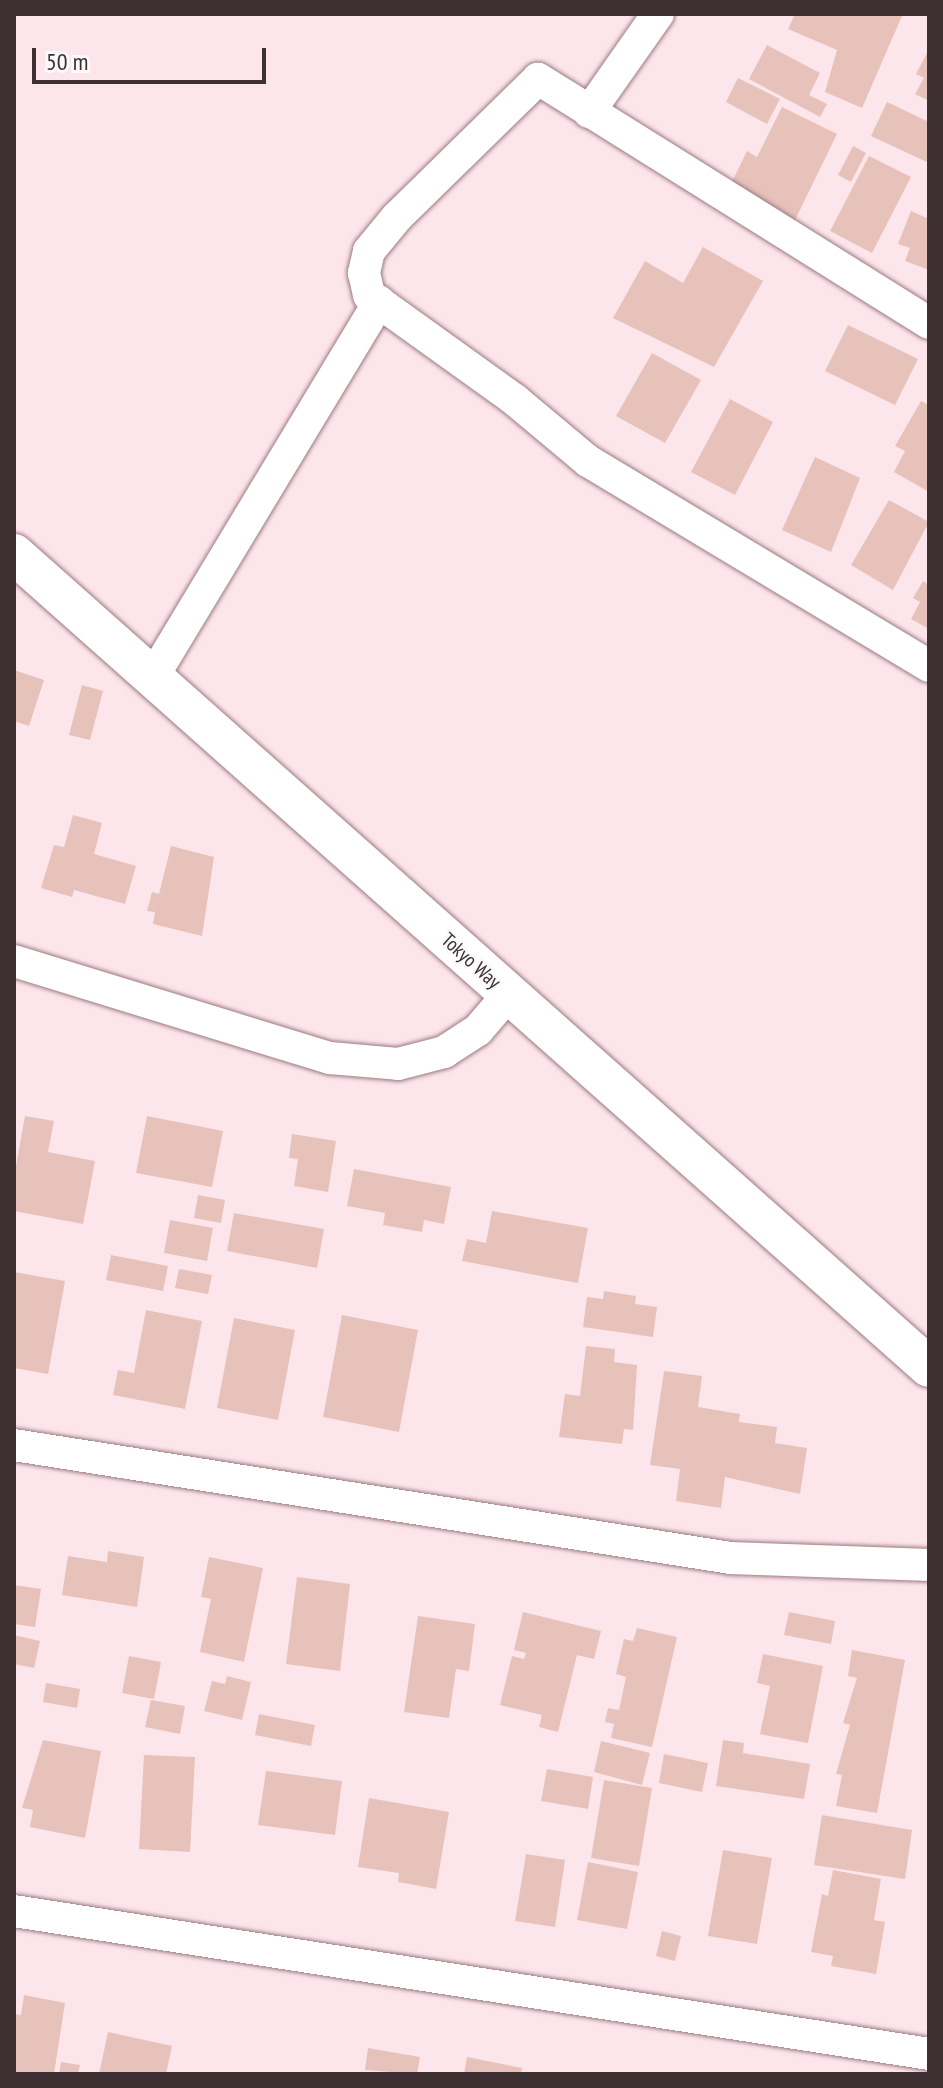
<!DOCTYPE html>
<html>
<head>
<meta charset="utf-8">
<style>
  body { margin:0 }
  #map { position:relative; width:943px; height:2088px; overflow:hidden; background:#fde6eb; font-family:"PT Sans Narrow",sans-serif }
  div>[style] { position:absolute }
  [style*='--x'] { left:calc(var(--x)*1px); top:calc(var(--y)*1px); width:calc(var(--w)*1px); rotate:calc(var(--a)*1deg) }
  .building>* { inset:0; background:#e6c2bb }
  .roads { filter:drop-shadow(0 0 2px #9c7a82) drop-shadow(0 0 2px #9c7a82) }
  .minor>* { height:32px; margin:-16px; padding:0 16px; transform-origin:16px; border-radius:16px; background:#fff }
  .major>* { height:40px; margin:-20px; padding:0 20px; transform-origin:20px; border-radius:20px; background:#fff }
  span { translate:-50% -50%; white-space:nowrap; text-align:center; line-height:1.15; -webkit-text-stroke:6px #fafafa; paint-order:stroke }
  .street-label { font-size:20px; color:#3d2f32 }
  .frame { position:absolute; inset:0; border:16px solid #3d2f32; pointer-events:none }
  .scale { position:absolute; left:32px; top:48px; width:234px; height:36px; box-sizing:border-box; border:4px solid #3d2f32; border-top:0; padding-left:10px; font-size:24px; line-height:28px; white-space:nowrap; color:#3d2f32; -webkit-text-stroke:6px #fafafa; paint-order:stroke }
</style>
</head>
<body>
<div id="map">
  <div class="building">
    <i style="clip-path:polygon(795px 14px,902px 16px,862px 108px,825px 92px,837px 50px,788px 29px)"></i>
    <i style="clip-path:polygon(767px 45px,820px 73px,809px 95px,827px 104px,820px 117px,749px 79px)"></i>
    <i style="clip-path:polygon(929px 49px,929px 101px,915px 94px,924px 78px,916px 74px)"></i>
    <i style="clip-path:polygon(738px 78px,780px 99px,767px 124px,726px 102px)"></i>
    <i style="clip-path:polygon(887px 102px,929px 122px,929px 163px,871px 136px)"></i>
    <i style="clip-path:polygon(782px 107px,837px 134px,795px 220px,729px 188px,747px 151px,757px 157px)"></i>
    <i style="clip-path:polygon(853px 146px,866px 153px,851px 182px,838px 175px)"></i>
    <i style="clip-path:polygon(869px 156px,911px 177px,872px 253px,830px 231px)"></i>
    <i style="clip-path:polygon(911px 211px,929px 219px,929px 270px,905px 261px,910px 248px,898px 244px)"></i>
    <i style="clip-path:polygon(703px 247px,763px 281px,714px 367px,613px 318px,645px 261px,683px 283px)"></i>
    <i style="clip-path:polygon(848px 325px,918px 359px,895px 405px,825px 371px)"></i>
    <i style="clip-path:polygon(652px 353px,701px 380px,665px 443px,616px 416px)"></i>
    <i style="clip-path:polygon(730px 399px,773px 422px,735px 495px,691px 472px)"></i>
    <i style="clip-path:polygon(921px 401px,929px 405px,929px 492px,894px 472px,905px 451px,895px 446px)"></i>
    <i style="clip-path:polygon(815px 457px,860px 478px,831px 552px,782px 530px)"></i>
    <i style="clip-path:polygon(889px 500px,929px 522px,893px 590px,851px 565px)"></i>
    <i style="clip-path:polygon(923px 581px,929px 585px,929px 629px,911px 619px,920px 602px,913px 598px)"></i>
    <i style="clip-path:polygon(14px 670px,44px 680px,29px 726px,14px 721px)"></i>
    <i style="clip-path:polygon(82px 685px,103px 691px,90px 740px,69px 735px)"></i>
    <i style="clip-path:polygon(73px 815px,102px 823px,94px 854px,136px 866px,125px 904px,74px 890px,72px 897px,41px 888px,54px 845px,64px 847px)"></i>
    <i style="clip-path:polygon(171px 846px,214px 857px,202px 936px,153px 924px,155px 912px,147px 911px,152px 892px,159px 894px)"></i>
    <i style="clip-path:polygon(25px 1116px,54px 1121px,48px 1152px,95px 1161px,83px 1224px,14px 1211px,14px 1177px)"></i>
    <i style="clip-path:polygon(147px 1116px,223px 1131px,212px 1187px,136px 1173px)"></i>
    <i style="clip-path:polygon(292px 1134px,336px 1141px,328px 1192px,294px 1186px,298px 1159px,289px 1158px)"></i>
    <i style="clip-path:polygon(354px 1169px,451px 1187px,444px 1224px,424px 1220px,422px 1232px,383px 1225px,385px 1213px,347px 1206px)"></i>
    <i style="clip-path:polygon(198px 1195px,225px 1200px,221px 1223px,194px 1218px)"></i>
    <i style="clip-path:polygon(492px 1211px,588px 1228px,578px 1283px,462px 1261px,467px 1239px,486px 1243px)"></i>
    <i style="clip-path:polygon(234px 1213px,324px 1229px,317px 1268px,227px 1251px)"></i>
    <i style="clip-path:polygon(170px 1220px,213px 1228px,207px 1261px,164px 1253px)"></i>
    <i style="clip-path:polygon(111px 1255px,168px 1266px,163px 1291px,106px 1280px)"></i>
    <i style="clip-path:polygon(179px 1269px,212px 1275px,208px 1294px,175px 1288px)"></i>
    <i style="clip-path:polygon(14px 1272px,65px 1281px,48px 1374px,14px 1368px)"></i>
    <i style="clip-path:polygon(604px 1291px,636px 1296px,635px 1304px,657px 1307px,653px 1337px,583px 1327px,587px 1297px,603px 1299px)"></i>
    <i style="clip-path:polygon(146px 1310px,202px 1321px,185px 1409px,113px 1395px,118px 1370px,134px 1373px)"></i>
    <i style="clip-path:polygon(342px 1315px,418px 1330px,399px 1432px,323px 1417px)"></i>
    <i style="clip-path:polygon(234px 1318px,295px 1330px,278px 1420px,217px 1408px)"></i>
    <i style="clip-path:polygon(586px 1346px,615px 1349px,614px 1362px,637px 1365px,633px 1430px,624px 1429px,622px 1444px,559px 1437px,565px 1394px,580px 1396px)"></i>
    <i style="clip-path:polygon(664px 1371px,702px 1376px,698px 1407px,740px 1414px,739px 1422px,777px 1427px,775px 1443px,807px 1448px,800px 1494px,725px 1477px,721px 1508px,676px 1501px,680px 1469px,650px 1465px)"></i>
    <i style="clip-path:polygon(108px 1551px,144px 1557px,137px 1607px,62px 1595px,68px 1556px,107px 1562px)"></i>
    <i style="clip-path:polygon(209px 1557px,263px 1568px,244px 1662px,200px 1652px,211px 1599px,201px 1597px)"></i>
    <i style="clip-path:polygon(297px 1577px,350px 1584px,340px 1671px,286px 1664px)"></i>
    <i style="clip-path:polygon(14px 1585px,41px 1589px,35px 1627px,14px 1624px)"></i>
    <i style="clip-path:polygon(523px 1612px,601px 1631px,594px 1659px,577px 1655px,558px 1732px,539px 1727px,542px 1715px,500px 1705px,512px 1656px,524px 1659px,526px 1653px,514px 1650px)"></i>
    <i style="clip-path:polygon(789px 1612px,835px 1621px,831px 1644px,784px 1635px)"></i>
    <i style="clip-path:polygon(418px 1616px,475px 1624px,469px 1671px,456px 1669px,449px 1718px,404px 1712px)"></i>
    <i style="clip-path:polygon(637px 1628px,677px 1637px,652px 1747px,611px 1738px,614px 1724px,605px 1722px,608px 1708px,619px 1710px,626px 1677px,616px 1674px,624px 1639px,633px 1641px)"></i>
    <i style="clip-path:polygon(14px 1635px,40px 1641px,34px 1668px,14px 1664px)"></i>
    <i style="clip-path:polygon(852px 1650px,905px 1660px,877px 1813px,836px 1806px,842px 1775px,836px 1774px,850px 1725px,843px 1723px,857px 1678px,848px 1676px)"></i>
    <i style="clip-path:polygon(763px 1654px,823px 1666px,808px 1743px,760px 1734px,770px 1686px,757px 1683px)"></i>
    <i style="clip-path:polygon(129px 1656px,161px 1662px,154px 1699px,122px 1693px)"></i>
    <i style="clip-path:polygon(227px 1676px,251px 1682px,242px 1720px,204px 1711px,212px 1681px,225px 1684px)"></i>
    <i style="clip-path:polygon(46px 1683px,80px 1689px,77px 1708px,43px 1702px)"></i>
    <i style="clip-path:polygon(151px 1700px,185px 1706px,180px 1734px,145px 1727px)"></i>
    <i style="clip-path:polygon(259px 1714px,315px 1725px,311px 1746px,255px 1735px)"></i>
    <i style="clip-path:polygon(43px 1740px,101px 1751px,85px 1838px,30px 1827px,33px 1810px,22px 1808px)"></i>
    <i style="clip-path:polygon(723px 1740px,744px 1743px,743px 1753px,810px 1764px,804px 1799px,716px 1786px)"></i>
    <i style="clip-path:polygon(601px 1741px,650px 1753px,642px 1785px,594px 1772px)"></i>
    <i style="clip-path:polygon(664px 1754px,708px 1763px,702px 1792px,659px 1783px)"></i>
    <i style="clip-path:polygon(144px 1755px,195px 1757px,190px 1852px,139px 1849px)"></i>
    <i style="clip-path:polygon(547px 1769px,593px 1777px,588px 1809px,541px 1801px)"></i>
    <i style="clip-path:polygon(266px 1771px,342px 1781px,335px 1835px,258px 1825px)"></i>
    <i style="clip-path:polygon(604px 1780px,652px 1788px,639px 1866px,591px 1858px)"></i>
    <i style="clip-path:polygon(369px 1798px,449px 1812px,436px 1889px,398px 1882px,399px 1873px,358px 1867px)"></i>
    <i style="clip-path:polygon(822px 1815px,912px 1830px,905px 1879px,814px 1865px)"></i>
    <i style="clip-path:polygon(723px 1850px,772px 1858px,757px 1944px,708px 1936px)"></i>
    <i style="clip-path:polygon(526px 1854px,565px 1860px,555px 1927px,515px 1921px)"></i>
    <i style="clip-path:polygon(588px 1862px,638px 1872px,627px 1929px,577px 1920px)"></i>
    <i style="clip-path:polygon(833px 1870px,881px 1879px,874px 1920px,885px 1922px,876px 1974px,831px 1966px,833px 1956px,811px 1952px,822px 1894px,828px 1896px)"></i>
    <i style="clip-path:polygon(662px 1931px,681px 1936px,675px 1961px,656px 1956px)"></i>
    <i style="clip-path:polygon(24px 1995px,65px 2003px,54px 2074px,14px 2074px,14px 2014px,21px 2015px)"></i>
    <i style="clip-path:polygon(108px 2032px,172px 2046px,166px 2074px,99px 2074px)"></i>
    <i style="clip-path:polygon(368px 2048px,420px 2057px,417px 2074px,365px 2070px)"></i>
    <i style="clip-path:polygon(467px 2057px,522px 2068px,521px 2074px,464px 2074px)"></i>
    <i style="clip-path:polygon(61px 2062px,80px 2065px,78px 2074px,59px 2074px)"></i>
  </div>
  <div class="roads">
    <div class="minor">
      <i style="--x:589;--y:112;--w:120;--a:-54.9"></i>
      <i style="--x:929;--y:323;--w:461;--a:-148"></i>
      <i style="--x:538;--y:79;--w:197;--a:135.6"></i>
      <i style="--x:397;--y:217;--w:44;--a:129.5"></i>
      <i style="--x:369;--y:251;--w:23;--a:103"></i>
      <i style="--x:364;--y:273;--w:23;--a:77"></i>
      <i style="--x:369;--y:295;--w:180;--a:35.7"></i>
      <i style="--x:515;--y:400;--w:95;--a:39.9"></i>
      <i style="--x:588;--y:461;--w:398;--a:31"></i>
      <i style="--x:154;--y:675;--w:436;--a:-58.9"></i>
      <i style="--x:14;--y:961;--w:331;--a:17.1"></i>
      <i style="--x:330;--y:1058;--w:68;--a:5"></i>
      <i style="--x:398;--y:1064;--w:48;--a:-14.6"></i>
      <i style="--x:444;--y:1052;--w:40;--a:-32.9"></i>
      <i style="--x:478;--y:1030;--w:46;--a:-49.4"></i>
      <i style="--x:14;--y:1445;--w:726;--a:8.96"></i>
      <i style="--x:731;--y:1558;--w:198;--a:2"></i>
      <i style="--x:14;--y:1911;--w:926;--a:8.88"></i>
    </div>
    <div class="major">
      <i style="--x:14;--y:554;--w:1224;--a:41.62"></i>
    </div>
  </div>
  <div class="street-label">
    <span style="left:471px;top:961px;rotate:42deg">Tokyo Way</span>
  </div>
  <div class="frame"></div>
  <div class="scale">50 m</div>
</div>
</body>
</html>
